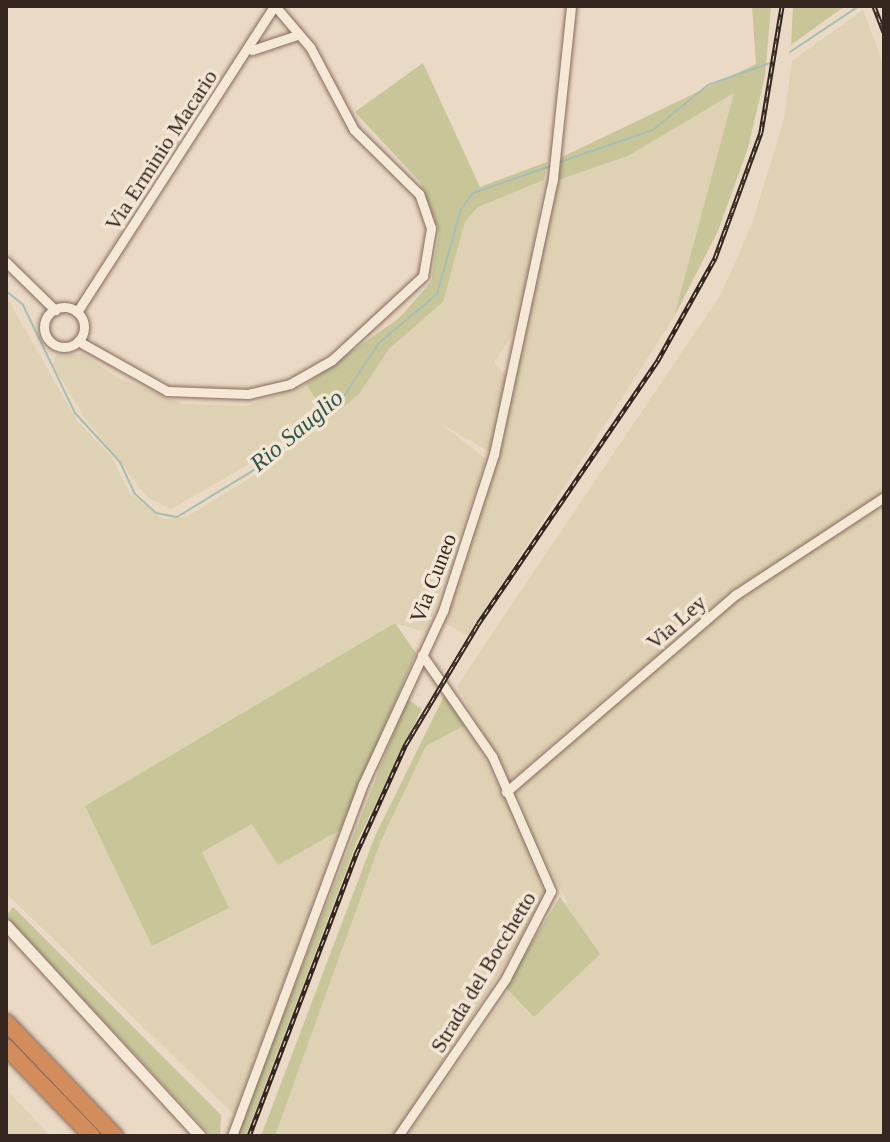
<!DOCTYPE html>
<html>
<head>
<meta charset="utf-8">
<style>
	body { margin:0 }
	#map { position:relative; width:890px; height:1142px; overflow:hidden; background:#ead9c5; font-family:Georgia,serif }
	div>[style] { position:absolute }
	.farmland>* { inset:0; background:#dfd1b3 }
	.green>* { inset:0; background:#c8c699 }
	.stream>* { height:2px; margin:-1px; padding:0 1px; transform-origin:1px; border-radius:1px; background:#a6beb3 }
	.roads { filter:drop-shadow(0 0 2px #846b5c) drop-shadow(0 0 2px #846b5c) }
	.minor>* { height:9px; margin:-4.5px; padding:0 4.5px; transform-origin:4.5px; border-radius:4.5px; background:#f6e8d7 }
	.minor>.ring { margin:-4.5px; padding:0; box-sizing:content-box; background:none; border:9px solid #f6e8d7; border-radius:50% }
	.tertiary>* { height:11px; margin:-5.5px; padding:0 5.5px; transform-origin:5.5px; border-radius:5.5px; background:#f6e8d7 }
	.motorway>* { height:16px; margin:-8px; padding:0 8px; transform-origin:8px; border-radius:8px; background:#d38d5c }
	.rail>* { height:5px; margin-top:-2.5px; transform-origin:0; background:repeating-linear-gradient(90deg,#f2e5d4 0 6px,#35261f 0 12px); box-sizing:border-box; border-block:2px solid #35261f }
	span { translate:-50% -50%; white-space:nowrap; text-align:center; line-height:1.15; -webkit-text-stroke:7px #f2e5d4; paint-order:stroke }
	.street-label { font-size:22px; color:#35261f }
	.water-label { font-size:24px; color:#2f544c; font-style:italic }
	.frame { position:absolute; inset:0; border:8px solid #35261f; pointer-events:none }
</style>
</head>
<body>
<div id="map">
	<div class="farmland">
		<i style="clip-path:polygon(863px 10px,884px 66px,884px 494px,615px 689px,509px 782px,457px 686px,721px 294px,752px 224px,784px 119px,792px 61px)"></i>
		<i style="clip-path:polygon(735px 92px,674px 317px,468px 636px,443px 622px,496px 463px,558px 180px,628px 156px)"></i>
		<i style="clip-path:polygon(544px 180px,521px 322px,494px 362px,509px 380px,490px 452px,438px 422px,486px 459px,426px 632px,395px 623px,85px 806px,229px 908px,202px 852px,252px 824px,279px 864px,340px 830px,234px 1115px,6px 893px,6px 296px,77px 421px,111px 456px,129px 492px,162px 519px,186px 517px,257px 474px,358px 394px,389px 349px,443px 302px,465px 222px,478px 207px)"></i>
		<i style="clip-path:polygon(57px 353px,83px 354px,118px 378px,184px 404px,247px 406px,306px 384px,321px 409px,265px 455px,171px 509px,148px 498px,84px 417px,53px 365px)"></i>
		<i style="clip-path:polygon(884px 503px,884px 1136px,407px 1136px,509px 991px,535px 1017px,567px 901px,531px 837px,517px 790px,731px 603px)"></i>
		<i style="clip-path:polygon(467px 724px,548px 885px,545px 903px,394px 1136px,275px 1136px,381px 841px,426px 746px)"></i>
		<i style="clip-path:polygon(6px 1089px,7px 1090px,50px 1136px,6px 1136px)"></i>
	</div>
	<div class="green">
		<i style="clip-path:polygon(752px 6px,771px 6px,765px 76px,748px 148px,718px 231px,674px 317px,734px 93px,628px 156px,558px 180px,562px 157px,756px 64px)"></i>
		<i style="clip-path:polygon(793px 6px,845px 6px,791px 45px)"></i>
		<i style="clip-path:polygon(423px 63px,480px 187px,547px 162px,544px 180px,478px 207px,465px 222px,443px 302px,389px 349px,359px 394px,328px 419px,306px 384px,399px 318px,431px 282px,439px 233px,420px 182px,355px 112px)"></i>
		<i style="clip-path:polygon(395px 623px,416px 653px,340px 830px,278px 865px,252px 824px,202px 852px,229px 908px,152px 946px,85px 806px)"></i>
		<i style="clip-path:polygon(447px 690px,467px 724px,426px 746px,381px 841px,275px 1136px,261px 1136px,375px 836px)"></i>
		<i style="clip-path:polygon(407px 699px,422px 709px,357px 842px,246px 1136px,236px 1136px)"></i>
		<i style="clip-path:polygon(560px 897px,600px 954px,534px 1017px,505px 987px)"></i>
		<i style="clip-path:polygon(13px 907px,221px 1115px,220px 1136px,211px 1136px,6px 916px)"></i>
	</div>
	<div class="stream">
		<i style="left:790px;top:52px;width:83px;rotate:-33.7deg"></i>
		<i style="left:557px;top:163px;width:102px;rotate:-19deg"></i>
		<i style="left:653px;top:130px;width:71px;rotate:-39.3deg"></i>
		<i style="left:708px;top:85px;width:66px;rotate:-19.5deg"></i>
		<i style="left:6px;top:291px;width:22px;rotate:39deg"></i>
		<i style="left:23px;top:305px;width:120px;rotate:64.3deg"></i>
		<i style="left:75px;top:413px;width:67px;rotate:47.4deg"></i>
		<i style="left:120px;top:462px;width:35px;rotate:65deg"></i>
		<i style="left:135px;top:494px;width:28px;rotate:42deg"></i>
		<i style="left:156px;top:513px;width:21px;rotate:11deg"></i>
		<i style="left:177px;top:517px;width:105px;rotate:-31.4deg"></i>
		<i style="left:267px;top:462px;width:94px;rotate:-39.4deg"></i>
		<i style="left:340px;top:402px;width:71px;rotate:-56.5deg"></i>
		<i style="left:379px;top:343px;width:76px;rotate:-40.2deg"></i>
		<i style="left:437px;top:294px;width:88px;rotate:-74.2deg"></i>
		<i style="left:461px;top:209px;width:20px;rotate:-53deg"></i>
		<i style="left:473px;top:193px;width:83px;rotate:-19.1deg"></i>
	</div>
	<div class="roads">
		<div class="minor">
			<i style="left:252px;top:50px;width:47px;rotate:-18.4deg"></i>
			<i style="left:6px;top:262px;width:69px;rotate:44.4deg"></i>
			<i class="ring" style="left:44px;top:307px;width:31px;height:31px"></i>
			<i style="left:77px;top:312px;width:364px;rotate:-57.2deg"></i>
			<i style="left:78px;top:341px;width:102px;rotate:29.3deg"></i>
			<i style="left:167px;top:391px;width:81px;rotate:2.1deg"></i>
			<i style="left:248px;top:394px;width:43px;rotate:-13.4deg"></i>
			<i style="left:290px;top:384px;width:48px;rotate:-29.7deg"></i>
			<i style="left:332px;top:360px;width:124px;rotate:-42.7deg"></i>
			<i style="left:423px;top:276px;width:49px;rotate:-80.5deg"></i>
			<i style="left:431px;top:228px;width:36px;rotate:-109deg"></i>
			<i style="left:419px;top:194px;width:91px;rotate:-135.4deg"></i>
			<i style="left:354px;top:130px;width:94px;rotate:-117.9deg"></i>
			<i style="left:310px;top:47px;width:54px;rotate:-130.5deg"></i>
			<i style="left:506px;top:792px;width:302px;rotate:-40.7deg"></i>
			<i style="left:735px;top:595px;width:178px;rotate:-33.3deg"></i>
			<i style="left:232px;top:1136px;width:376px;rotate:-69.6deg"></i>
			<i style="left:363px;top:784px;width:191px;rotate:-65.2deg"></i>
			<i style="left:443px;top:611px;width:165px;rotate:-72deg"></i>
			<i style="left:494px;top:454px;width:282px;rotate:-77.9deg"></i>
			<i style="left:553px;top:178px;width:173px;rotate:-84deg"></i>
			<i style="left:398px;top:1136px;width:191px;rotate:-55.6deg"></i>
			<i style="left:506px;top:978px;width:98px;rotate:-62.7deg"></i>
			<i style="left:551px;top:891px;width:147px;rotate:-113.6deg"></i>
			<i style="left:492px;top:756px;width:123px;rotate:-124.7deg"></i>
		</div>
		<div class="tertiary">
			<i style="left:6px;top:925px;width:287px;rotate:47.4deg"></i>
		</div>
		<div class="motorway">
			<i style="left:6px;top:1022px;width:158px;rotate:46.3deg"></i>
			<i style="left:6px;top:1047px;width:124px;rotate:46deg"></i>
		</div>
	</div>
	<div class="rail">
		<i style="left:874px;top:6px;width:28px;rotate:69deg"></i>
		<i style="left:249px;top:1136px;width:302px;rotate:-69.2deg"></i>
		<i style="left:356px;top:854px;width:121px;rotate:-65.6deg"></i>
		<i style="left:406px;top:744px;width:140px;rotate:-59deg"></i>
		<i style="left:478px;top:624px;width:320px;rotate:-55.7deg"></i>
		<i style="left:658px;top:360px;width:117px;rotate:-60.8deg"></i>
		<i style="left:715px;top:258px;width:134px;rotate:-69.9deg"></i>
		<i style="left:761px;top:132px;width:128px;rotate:-80.5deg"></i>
	</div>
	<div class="street-label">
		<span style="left:161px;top:150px;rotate:-57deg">Via Erminio Macario</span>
		<span style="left:433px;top:578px;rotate:-69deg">Via Cuneo</span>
		<span style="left:676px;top:622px;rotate:-41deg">Via Ley</span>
		<span style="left:483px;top:972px;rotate:-59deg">Strada del Bocchetto</span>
	</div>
	<div class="water-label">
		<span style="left:297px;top:431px;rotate:-40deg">Rio Sauglio</span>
	</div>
	<div class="frame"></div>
</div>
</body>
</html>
